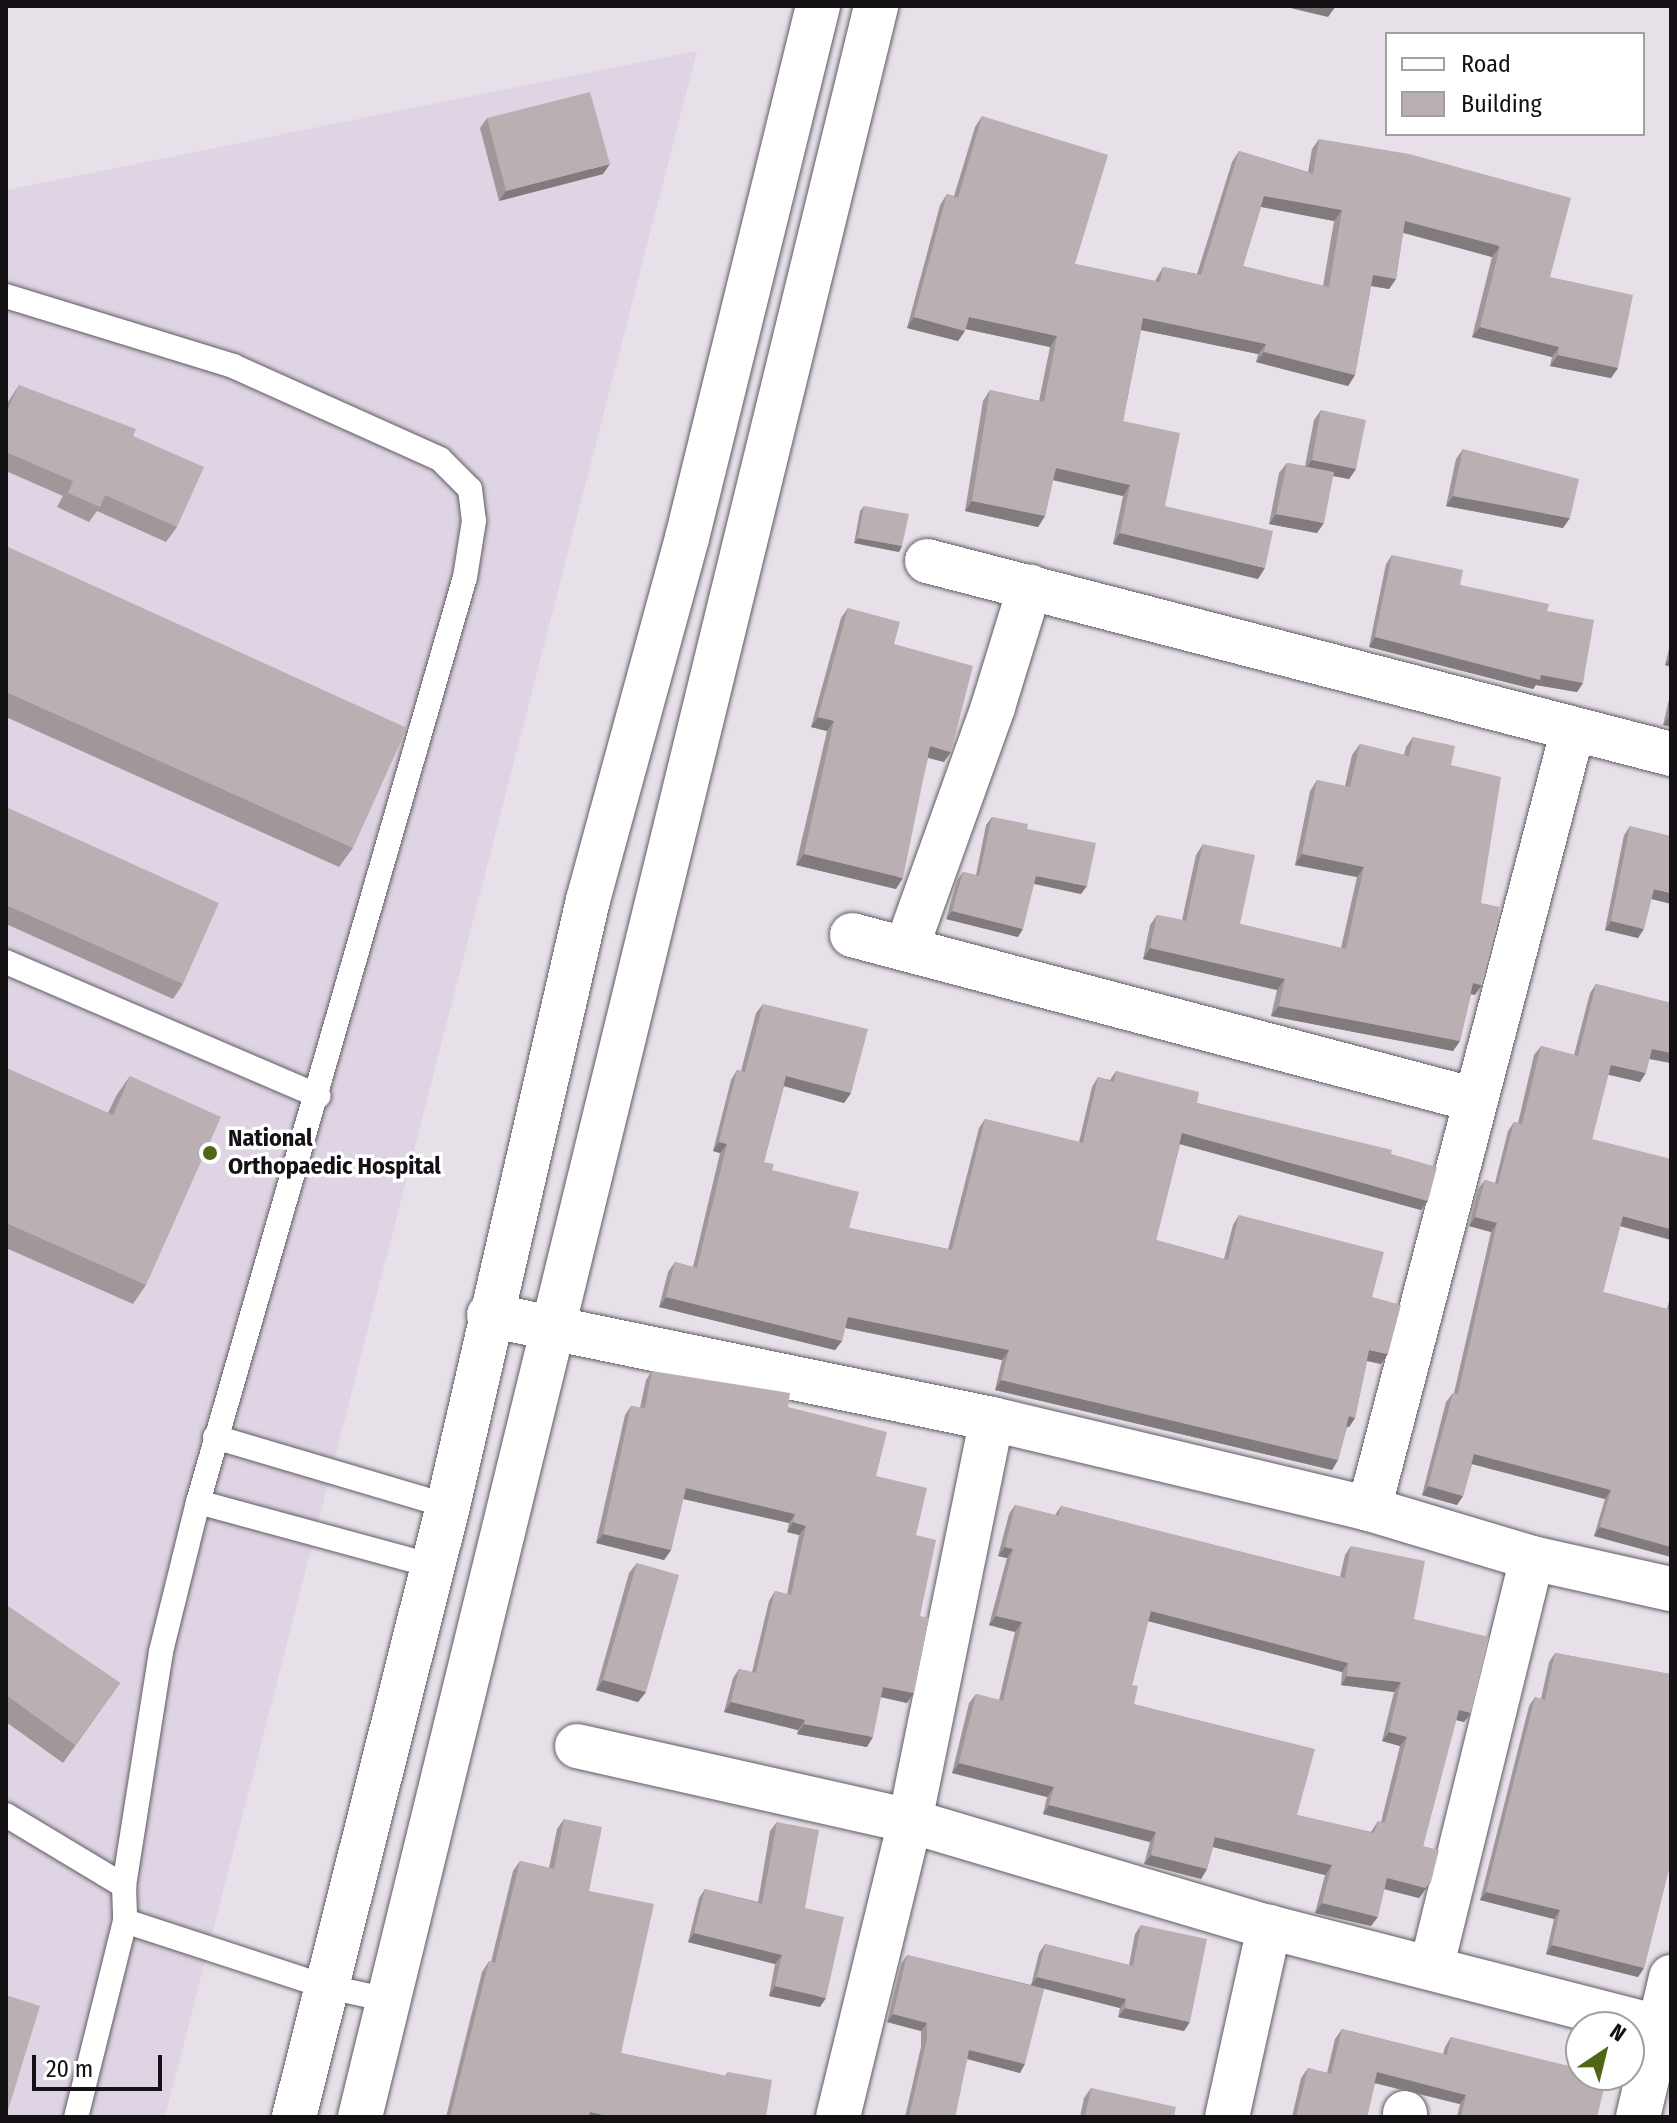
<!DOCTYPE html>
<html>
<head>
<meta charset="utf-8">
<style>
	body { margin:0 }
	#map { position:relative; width:1677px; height:2123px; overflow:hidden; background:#e7e0e9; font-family:"Fira Sans Condensed",sans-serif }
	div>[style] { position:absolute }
	.built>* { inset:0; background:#dfd4e3 }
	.roads { filter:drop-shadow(0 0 2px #615c64) drop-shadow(0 0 2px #615c64) }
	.service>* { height:24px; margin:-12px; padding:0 12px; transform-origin:12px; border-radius:12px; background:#fff }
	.minor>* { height:44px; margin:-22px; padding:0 22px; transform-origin:22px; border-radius:22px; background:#fff }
	.secondary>* { height:44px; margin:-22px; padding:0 22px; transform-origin:22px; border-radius:22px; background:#fff }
	.wall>* { inset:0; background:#a0979b }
	.shaded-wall>* { inset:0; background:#827b7e }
	.building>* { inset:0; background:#bab0b4 }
	.dots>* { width:22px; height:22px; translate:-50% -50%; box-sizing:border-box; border:4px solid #fff; border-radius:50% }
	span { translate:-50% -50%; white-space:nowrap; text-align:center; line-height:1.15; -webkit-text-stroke:7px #fff; paint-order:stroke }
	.poi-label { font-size:24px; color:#131114; font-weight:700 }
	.left { translate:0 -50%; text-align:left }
	.frame { position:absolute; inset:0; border:8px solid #131114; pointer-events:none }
	.legend { position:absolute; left:1385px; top:32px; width:260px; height:104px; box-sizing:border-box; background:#fff; border:2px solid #a1a0a1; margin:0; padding:10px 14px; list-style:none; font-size:24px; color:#131114 }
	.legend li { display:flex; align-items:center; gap:16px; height:40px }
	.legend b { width:40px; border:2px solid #a1a0a1 }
	.north { position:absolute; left:1565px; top:2011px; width:80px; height:80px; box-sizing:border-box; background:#fff; border:2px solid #a1a0a1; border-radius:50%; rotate:35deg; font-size:22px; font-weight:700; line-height:32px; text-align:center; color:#131114 }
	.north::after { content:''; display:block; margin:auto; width:28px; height:36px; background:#506615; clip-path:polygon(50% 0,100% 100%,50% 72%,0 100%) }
	.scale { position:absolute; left:32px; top:2055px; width:130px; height:36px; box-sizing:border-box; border:4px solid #131114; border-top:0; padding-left:10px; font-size:24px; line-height:28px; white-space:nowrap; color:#131114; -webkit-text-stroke:6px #fff; paint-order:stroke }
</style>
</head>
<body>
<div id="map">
	<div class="built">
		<i style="clip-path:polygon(697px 51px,165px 2117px,6px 2117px,6px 190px)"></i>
	</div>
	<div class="roads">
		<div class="service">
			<i style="left:6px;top:296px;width:238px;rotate:17.1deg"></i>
			<i style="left:233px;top:366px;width:227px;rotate:24.2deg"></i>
			<i style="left:440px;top:459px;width:42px;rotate:45deg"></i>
			<i style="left:470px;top:489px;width:32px;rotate:83deg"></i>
			<i style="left:474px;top:521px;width:57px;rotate:99.1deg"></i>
			<i style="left:465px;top:577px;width:963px;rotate:106.1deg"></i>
			<i style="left:198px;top:1502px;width:154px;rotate:103.9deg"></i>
			<i style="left:161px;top:1652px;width:237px;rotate:99deg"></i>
			<i style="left:124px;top:1886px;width:35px;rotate:88deg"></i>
			<i style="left:125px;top:1921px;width:202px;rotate:104deg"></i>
			<i style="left:6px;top:962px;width:340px;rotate:23.2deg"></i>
			<i style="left:215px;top:1437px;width:243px;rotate:16.5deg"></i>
			<i style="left:198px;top:1502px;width:244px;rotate:15.2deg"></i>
			<i style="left:6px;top:1815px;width:138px;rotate:31deg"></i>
			<i style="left:125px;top:1921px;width:209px;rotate:18.1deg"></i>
			<i style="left:324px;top:1986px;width:66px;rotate:12.2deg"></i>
		</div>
		<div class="minor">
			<i style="left:927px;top:561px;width:769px;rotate:14.54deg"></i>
			<i style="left:852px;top:935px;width:644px;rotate:14.83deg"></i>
			<i style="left:906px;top:949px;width:257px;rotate:-70.2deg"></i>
			<i style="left:993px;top:707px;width:126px;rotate:-72.9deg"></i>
			<i style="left:489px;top:1315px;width:514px;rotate:11.68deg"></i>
			<i style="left:992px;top:1419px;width:388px;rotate:13.4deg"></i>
			<i style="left:1369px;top:1509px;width:170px;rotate:16.7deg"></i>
			<i style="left:1532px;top:1558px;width:142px;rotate:12.6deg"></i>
			<i style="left:1369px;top:1509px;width:806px;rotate:-75.34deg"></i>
			<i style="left:577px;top:1746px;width:341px;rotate:12.7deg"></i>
			<i style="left:910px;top:1821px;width:374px;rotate:16.5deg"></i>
			<i style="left:1269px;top:1927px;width:403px;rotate:14.4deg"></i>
			<i style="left:1432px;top:1965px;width:419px;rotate:-76.2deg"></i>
			<i style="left:838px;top:2117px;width:305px;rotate:-76.3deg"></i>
			<i style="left:910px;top:1821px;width:410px;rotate:-78.5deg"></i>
			<i style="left:1227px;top:2117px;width:195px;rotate:-77.5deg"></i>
			<i style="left:1405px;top:2117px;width:4px;rotate:-90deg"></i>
			<i style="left:1638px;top:2117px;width:144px;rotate:-76.7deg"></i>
		</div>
		<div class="secondary">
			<i style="left:294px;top:2117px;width:630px;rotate:-75.85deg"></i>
			<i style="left:448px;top:1506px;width:622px;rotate:-76.99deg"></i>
			<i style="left:588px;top:900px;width:375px;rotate:-74.7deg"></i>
			<i style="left:687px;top:538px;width:548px;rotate:-76.17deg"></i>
			<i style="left:360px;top:2117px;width:2173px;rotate:-76.26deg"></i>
		</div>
	</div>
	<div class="wall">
		<i style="clip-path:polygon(evenodd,982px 116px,1075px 264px,1155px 281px,1163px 267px,1197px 274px,1232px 162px,1239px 151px,1308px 172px,1312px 149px,1319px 139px,1550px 277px,1618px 368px,1611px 378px,1550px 366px,1552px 357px,1472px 337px,1492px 257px,1403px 233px,1396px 279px,1389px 289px,1371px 286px,1355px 375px,1348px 386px,1256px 362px,1258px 354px,1141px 330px,1123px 421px,1165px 506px,1258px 579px,1113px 544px,1123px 496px,1053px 480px,1045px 516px,1038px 527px,965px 511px,983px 401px,990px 390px,1039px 401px,1050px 347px,966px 329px,958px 341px,907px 328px,940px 205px,947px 194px,954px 196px,975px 127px,982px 116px,1261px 207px,1334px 221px,1323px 286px,1243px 266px,1261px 207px)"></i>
		<i style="clip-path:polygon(487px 118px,603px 174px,499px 201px,480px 128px)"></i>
		<i style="clip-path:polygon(19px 385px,133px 436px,177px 527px,166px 542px,97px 511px,89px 522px,57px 507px,63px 496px,6px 471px,6px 405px)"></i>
		<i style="clip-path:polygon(1321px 410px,1356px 469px,1349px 479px,1333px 476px,1317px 533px,1269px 524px,1279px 473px,1287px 463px,1305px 466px,1314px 420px)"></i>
		<i style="clip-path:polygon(1463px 449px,1563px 528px,1446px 506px,1456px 459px)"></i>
		<i style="clip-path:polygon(864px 506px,902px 546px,899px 552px,854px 543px,860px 511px)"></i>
		<i style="clip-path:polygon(6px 546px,353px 848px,339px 867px,6px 717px)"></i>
		<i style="clip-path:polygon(1392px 555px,1460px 585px,1547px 611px,1583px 683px,1577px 692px,1536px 685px,1533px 689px,1369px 647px,1386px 564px)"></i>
		<i style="clip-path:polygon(848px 608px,894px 644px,944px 762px,928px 758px,896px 889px,796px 865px,827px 731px,811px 727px,841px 618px)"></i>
		<i style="clip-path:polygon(1671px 641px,1671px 667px,1665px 665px)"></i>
		<i style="clip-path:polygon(1671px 691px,1671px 727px,1663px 725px)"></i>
		<i style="clip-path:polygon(1413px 737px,1451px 765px,1481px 903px,1475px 995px,1471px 994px,1460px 1041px,1453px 1051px,1271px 1016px,1277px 990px,1143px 959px,1150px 925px,1157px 915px,1182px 920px,1196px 855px,1203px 844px,1240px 924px,1341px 948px,1357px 877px,1295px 865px,1310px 791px,1317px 780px,1345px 786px,1352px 755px,1360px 744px,1404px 755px,1406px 747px)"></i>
		<i style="clip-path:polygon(6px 807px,183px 984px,173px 999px,6px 924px)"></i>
		<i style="clip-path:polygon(992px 817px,1027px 829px,1081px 894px,1034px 884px,1018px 937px,946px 919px,957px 880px,963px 872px,976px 875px,986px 825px)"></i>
		<i style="clip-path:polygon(1630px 826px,1651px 899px,1638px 938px,1605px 930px,1624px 835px)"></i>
		<i style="clip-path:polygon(1596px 984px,1671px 1003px,1671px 1063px,1649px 1059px,1640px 1082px,1608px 1074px,1592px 1139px,1620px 1226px,1603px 1292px,1667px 1309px,1671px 1293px,1671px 1557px,1594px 1536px,1605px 1499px,1472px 1464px,1463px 1496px,1457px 1505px,1422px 1495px,1446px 1402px,1453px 1393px,1454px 1393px,1491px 1232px,1469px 1226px,1478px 1189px,1485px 1180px,1495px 1183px,1508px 1131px,1514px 1122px,1518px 1123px,1534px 1055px,1541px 1046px,1574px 1055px,1590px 993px)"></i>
		<i style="clip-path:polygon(763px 1004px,851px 1093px,844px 1103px,784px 1086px,764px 1162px,772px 1170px,849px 1228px,948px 1249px,979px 1128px,985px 1119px,1079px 1142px,1092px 1087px,1098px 1077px,1110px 1080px,1116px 1071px,1197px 1103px,1391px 1154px,1428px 1201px,1421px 1210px,1180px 1144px,1156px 1240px,1224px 1259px,1233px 1225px,1239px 1215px,1372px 1297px,1381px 1364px,1367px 1361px,1355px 1418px,1349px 1427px,1347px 1427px,1338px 1460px,1332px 1470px,995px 1390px,1002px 1360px,845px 1328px,842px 1341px,835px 1350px,659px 1307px,668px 1272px,675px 1262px,693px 1267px,720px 1153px,713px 1151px,731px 1080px,737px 1070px,741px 1071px,756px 1013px)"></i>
		<i style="clip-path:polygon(6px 1068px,108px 1113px,116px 1096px,130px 1076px,146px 1285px,133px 1304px,6px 1248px)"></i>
		<i style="clip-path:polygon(652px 1371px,788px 1407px,876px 1476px,916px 1535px,920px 1616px,907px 1703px,881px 1697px,867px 1747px,797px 1734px,798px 1730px,724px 1712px,733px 1678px,739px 1669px,752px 1672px,769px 1601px,775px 1591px,787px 1594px,799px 1535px,787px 1532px,789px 1523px,683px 1499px,671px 1550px,664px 1560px,596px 1543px,625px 1415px,631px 1406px,640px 1408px,646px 1380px)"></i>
		<i style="clip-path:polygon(evenodd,1015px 1505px,1055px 1515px,1061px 1506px,1340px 1577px,1345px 1555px,1351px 1546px,1414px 1619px,1471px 1713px,1464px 1722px,1456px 1720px,1423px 1846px,1424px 1891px,1419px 1898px,1384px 1889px,1371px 1926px,1315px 1913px,1325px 1875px,1213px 1847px,1207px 1869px,1201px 1879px,1144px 1864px,1150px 1842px,1043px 1814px,1047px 1797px,952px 1773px,969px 1703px,976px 1694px,999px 1700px,1015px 1632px,989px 1625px,1007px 1558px,998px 1556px,1009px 1514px,1015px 1505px,1148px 1621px,1342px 1672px,1341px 1685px,1394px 1692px,1382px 1741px,1400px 1746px,1381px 1822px,1378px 1821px,1371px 1832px,1297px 1815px,1134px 1704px,1132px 1685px,1148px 1621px)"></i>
		<i style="clip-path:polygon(637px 1563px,646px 1692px,638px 1702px,596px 1690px,629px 1573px)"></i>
		<i style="clip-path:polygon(6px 1605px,120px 1683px,63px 1763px,6px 1722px)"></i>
		<i style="clip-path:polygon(1555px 1653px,1669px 1674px,1671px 1668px,1671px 1861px,1644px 1968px,1638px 1977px,1546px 1954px,1554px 1919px,1480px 1900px,1529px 1706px,1535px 1697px,1541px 1699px,1549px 1662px)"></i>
		<i style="clip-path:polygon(564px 1819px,589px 1891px,621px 2053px,725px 2076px,728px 2072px,766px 2117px,446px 2117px,482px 1972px,489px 1961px,491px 1962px,513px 1871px,520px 1861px,549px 1868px,557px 1829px)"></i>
		<i style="clip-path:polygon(777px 1822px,805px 1908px,820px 2007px,769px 1996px,775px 1964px,688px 1942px,699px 1898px,705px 1889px,758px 1902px,770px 1831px)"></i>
		<i style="clip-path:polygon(1141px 1925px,1184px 2031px,1118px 2017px,1120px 2008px,1044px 1989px,1020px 2073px,967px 2059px,955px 2117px,905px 2117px,921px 2047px,921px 2031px,887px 2022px,901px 1964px,907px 1955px,1031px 1985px,1039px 1953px,1045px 1944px,1129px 1965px,1135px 1934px)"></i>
		<i style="clip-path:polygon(1342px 2029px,1443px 2054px,1445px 2047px,1451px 2037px,1597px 2117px,1457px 2117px,1460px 2104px,1375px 2083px,1367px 2117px,1292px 2117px,1301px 2078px,1308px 2068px,1327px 2073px,1335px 2039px)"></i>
		<i style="clip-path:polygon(1091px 2088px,1174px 2117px,1080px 2117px,1084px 2098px)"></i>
	</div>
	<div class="shaded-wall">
		<i style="clip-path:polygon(1282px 6px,1336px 6px,1328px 17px)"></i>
		<i style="clip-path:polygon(610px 164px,603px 174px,499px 201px,506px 191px)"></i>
		<i style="clip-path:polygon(1264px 196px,1342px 210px,1334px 221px,1257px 206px)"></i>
		<i style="clip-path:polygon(1405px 221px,1500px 246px,1492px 257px,1398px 231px)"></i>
		<i style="clip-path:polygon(1373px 275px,1396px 279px,1389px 289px,1366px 285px)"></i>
		<i style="clip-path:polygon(914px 317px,965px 331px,958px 341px,907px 328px)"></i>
		<i style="clip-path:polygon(969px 317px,1057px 336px,1050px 347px,961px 328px)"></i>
		<i style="clip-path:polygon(1143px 318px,1266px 344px,1258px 354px,1136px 329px)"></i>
		<i style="clip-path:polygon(1480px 327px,1559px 347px,1552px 357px,1472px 337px)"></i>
		<i style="clip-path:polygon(1264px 352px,1355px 375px,1348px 386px,1256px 362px)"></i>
		<i style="clip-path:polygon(1558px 355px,1618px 368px,1611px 378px,1550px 366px)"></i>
		<i style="clip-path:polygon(1312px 460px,1356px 469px,1349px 479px,1304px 470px)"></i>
		<i style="clip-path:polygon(1056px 468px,1130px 485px,1123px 496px,1048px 479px)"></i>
		<i style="clip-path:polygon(1453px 496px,1570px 518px,1563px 528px,1446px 506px)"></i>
		<i style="clip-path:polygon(972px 501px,1045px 516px,1038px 527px,965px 511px)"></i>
		<i style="clip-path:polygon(1276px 514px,1324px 523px,1317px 533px,1269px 524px)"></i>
		<i style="clip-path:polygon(1120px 533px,1265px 568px,1258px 579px,1113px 544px)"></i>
		<i style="clip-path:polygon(858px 538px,902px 546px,899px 552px,854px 543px)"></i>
		<i style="clip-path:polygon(1375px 637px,1583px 683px,1577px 692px,1536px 685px,1533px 689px,1369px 647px)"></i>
		<i style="clip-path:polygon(1671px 657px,1671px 667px,1665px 665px)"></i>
		<i style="clip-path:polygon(1670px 715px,1671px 715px,1671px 727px,1663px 725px)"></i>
		<i style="clip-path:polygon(818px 717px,834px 721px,827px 731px,811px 727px)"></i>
		<i style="clip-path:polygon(930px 746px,951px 752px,944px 762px,923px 756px)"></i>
		<i style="clip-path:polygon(804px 854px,903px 878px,896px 889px,796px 865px)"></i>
		<i style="clip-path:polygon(1302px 854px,1364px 867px,1357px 877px,1295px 865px)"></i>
		<i style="clip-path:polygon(1036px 876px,1087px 886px,1081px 894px,1031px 883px)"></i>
		<i style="clip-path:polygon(1654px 889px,1671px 893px,1671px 904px,1647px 898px)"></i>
		<i style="clip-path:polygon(952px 911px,1023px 929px,1018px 937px,946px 919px)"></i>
		<i style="clip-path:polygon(1611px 921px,1644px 929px,1638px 938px,1605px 930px)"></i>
		<i style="clip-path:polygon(1150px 948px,1285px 979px,1277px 990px,1143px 959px)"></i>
		<i style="clip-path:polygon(1473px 983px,1482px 985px,1475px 995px,1466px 993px)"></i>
		<i style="clip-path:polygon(1279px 1006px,1460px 1041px,1453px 1051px,1271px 1016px)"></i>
		<i style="clip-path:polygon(1652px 1049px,1671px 1053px,1671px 1063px,1645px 1058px)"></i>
		<i style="clip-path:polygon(1611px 1065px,1646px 1073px,1640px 1082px,1605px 1074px)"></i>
		<i style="clip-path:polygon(786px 1076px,851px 1093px,844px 1103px,780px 1085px)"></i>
		<i style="clip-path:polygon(1182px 1133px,1428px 1201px,1421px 1210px,1176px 1143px)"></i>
		<i style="clip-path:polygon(719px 1142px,727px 1144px,720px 1153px,713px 1151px)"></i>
		<i style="clip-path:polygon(1623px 1216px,1671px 1229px,1671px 1240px,1616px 1225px)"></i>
		<i style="clip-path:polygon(1475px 1217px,1497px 1223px,1491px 1232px,1469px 1226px)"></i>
		<i style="clip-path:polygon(666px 1297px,842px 1341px,835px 1350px,659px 1307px)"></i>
		<i style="clip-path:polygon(848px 1317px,1009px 1350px,1002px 1360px,841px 1327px)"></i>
		<i style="clip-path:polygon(1369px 1350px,1388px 1354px,1381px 1364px,1363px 1360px)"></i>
		<i style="clip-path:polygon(1001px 1380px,1338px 1460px,1332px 1470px,995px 1390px)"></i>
		<i style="clip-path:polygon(1349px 1416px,1355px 1418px,1349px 1427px,1342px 1426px)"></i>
		<i style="clip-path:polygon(1474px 1454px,1611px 1490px,1605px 1499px,1468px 1463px)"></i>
		<i style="clip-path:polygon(1428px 1486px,1463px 1496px,1457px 1505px,1422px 1495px)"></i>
		<i style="clip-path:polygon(686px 1488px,795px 1514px,789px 1523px,679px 1498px)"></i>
		<i style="clip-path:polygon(793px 1522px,806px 1526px,799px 1535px,787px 1532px)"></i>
		<i style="clip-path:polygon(1600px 1527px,1671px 1547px,1671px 1557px,1594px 1536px)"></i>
		<i style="clip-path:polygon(603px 1534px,671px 1550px,664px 1560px,596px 1543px)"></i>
		<i style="clip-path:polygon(1005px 1547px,1013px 1549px,1007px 1558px,998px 1556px)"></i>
		<i style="clip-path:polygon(1151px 1611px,1348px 1663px,1342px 1672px,1144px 1620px)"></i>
		<i style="clip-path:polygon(996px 1616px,1022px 1622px,1015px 1632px,989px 1625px)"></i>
		<i style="clip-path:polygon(1347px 1676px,1401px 1682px,1394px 1692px,1341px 1685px)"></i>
		<i style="clip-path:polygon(603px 1680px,646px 1692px,638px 1702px,596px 1690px)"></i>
		<i style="clip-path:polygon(883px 1687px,914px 1693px,907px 1703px,876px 1696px)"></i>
		<i style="clip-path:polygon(731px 1702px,805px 1720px,798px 1730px,724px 1712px)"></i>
		<i style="clip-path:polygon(1459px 1710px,1471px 1713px,1464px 1722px,1452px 1719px)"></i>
		<i style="clip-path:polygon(804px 1724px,873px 1737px,867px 1747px,797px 1734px)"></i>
		<i style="clip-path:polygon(1389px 1732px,1407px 1737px,1400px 1746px,1382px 1741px)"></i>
		<i style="clip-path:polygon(959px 1763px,1054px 1787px,1047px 1797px,952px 1773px)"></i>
		<i style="clip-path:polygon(1049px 1805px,1156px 1832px,1150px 1842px,1043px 1814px)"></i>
		<i style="clip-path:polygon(1215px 1837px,1332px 1865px,1325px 1875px,1209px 1846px)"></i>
		<i style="clip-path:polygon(1151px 1855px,1207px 1869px,1201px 1879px,1144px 1864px)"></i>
		<i style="clip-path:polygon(1387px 1878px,1431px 1882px,1419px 1898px,1380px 1888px)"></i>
		<i style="clip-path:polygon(1486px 1892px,1560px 1910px,1554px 1919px,1480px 1900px)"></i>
		<i style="clip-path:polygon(1322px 1903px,1378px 1917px,1371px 1926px,1315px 1913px)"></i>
		<i style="clip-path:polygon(694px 1933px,782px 1955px,775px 1964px,688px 1942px)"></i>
		<i style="clip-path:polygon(1552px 1945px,1644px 1968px,1638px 1977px,1546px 1954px)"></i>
		<i style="clip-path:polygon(1037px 1977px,1126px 1999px,1120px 2008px,1031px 1985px)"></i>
		<i style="clip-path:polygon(775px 1986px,826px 1998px,820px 2007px,769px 1996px)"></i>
		<i style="clip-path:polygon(1125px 2008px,1190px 2022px,1184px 2031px,1118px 2017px)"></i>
		<i style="clip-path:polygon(893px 2014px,927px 2023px,921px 2031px,887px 2022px)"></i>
		<i style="clip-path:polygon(969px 2050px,1025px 2064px,1020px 2073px,964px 2058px)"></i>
		<i style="clip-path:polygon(1377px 2072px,1466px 2095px,1460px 2104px,1370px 2082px)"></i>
		<i style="clip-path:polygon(590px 2112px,612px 2117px,587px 2117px)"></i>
	</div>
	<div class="building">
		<i style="clip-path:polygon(590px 92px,610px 164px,506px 191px,487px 118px)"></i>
		<i style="clip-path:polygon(evenodd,982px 116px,1108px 155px,1075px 264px,1160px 282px,1163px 267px,1201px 275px,1239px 151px,1313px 174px,1319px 139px,1409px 154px,1571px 198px,1550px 277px,1633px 295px,1618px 368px,1558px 355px,1559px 347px,1480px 327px,1500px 246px,1405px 221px,1396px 279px,1373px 275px,1355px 375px,1264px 352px,1266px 344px,1143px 318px,1123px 421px,1180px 433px,1165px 506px,1273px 531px,1265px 568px,1120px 533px,1130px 485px,1056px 468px,1045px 516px,972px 501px,990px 390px,1044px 402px,1057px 336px,969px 317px,965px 331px,914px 317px,947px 194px,958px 198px,982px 116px,1264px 196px,1342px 210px,1329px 287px,1243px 266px,1264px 196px)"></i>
		<i style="clip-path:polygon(19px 385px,136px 429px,133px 436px,204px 467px,177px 527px,105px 495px,100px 507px,68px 493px,73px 481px,6px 452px,6px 413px)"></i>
		<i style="clip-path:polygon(1321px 410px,1366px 420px,1356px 469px,1312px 460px)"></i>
		<i style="clip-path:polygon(1463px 449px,1579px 479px,1570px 518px,1453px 496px)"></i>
		<i style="clip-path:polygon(1287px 463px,1334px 472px,1324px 523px,1276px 514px)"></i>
		<i style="clip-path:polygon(864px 506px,909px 514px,902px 546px,858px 538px)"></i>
		<i style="clip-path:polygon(6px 546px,407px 728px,353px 848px,6px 692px)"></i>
		<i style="clip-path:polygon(1392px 555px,1463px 570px,1460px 585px,1549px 604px,1547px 611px,1594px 620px,1583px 683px,1541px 675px,1540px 680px,1375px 637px)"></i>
		<i style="clip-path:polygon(848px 608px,900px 622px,894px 644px,973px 666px,951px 752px,930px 746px,903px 878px,804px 854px,834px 721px,818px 717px)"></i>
		<i style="clip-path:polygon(1413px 737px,1455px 746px,1451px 765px,1501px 777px,1481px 903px,1500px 907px,1482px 985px,1473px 983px,1460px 1041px,1279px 1006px,1285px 979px,1150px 948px,1157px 915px,1186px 921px,1203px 844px,1255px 855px,1240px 924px,1346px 949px,1364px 867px,1302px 854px,1317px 780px,1350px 787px,1360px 744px,1409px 756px)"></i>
		<i style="clip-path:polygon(6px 807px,219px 903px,183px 984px,6px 905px)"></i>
		<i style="clip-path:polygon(992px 817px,1028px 824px,1027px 829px,1096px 843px,1087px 886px,1036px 876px,1023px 929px,952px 911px,963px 872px,979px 876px)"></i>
		<i style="clip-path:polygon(1630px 826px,1671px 836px,1671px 893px,1654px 889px,1644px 929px,1611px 921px)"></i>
		<i style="clip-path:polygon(1596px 984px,1671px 1003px,1671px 1053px,1652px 1049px,1646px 1073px,1611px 1065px,1592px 1139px,1671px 1159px,1671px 1229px,1623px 1216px,1603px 1292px,1671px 1310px,1671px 1547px,1600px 1527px,1611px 1490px,1474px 1454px,1463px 1496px,1428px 1486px,1453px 1393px,1458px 1394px,1497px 1223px,1475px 1217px,1485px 1180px,1498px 1184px,1514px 1122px,1522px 1124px,1541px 1046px,1578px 1056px)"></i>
		<i style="clip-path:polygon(763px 1004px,868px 1029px,851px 1093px,786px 1076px,764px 1162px,774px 1164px,772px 1170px,859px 1192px,849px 1228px,952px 1250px,985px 1119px,1083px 1143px,1098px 1077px,1114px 1082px,1116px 1071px,1199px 1092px,1197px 1103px,1392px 1150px,1391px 1154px,1437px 1167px,1428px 1201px,1182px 1133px,1156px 1240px,1228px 1260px,1239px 1215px,1384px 1252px,1372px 1297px,1401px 1305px,1388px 1354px,1369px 1350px,1355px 1418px,1349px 1416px,1338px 1460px,1001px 1380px,1009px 1350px,848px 1317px,842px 1341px,666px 1297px,675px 1262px,697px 1268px,727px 1144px,719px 1142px,737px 1070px,745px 1072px)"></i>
		<i style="clip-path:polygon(6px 1068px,113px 1115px,130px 1076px,221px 1117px,146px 1285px,6px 1223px)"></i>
		<i style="clip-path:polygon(652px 1371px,790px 1393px,788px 1407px,887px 1432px,876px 1476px,927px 1488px,916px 1535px,936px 1540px,920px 1616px,929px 1618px,914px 1693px,883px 1687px,873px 1737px,804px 1724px,805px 1720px,731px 1702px,739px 1669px,756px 1673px,775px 1591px,791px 1595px,806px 1526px,793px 1522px,795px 1514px,686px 1488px,671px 1550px,603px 1534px,631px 1406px,645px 1408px)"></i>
		<i style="clip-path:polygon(evenodd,1015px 1505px,1059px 1516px,1061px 1506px,1345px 1578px,1351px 1546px,1425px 1561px,1414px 1619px,1489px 1637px,1471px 1713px,1459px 1710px,1423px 1846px,1439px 1850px,1431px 1882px,1425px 1888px,1387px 1878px,1378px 1917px,1322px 1903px,1332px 1865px,1215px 1837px,1207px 1869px,1151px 1855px,1156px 1832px,1049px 1805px,1054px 1787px,959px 1763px,976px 1694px,1003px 1701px,1022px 1622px,996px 1616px,1013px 1549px,1005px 1547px,1015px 1505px,1151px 1611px,1348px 1663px,1347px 1676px,1401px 1682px,1389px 1732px,1407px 1737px,1385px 1823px,1378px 1821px,1374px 1833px,1297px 1815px,1315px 1749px,1134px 1704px,1138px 1686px,1132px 1685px,1151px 1611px)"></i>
		<i style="clip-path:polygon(637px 1563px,679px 1575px,646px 1692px,603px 1680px)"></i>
		<i style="clip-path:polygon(6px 1605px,120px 1683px,75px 1745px,6px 1695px)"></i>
		<i style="clip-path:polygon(1555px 1653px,1671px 1674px,1671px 1861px,1644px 1968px,1552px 1945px,1560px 1910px,1486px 1892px,1535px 1697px,1545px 1700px)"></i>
		<i style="clip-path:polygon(564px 1819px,602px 1827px,589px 1891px,654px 1904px,621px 2053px,727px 2076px,728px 2072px,772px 2080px,766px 2117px,612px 2117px,590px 2112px,589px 2117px,450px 2117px,489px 1961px,495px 1963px,520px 1861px,554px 1869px)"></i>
		<i style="clip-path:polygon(777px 1822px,819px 1830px,805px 1908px,844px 1917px,826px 1998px,775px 1986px,782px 1955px,694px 1933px,705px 1889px,762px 1904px)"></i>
		<i style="clip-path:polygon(1141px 1925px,1207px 1939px,1190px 2022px,1125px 2008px,1126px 1999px,1037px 1977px,1045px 1944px,1133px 1966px)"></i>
		<i style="clip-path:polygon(907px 1955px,1044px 1989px,1025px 2064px,969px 2050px,955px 2117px,909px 2117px,927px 2039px,927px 2023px,893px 2014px)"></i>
		<i style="clip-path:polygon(6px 1995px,40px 2006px,6px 2117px)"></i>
		<i style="clip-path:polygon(1342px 2029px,1447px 2055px,1451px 2037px,1581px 2069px,1581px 2075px,1607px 2076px,1597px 2117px,1461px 2117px,1466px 2095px,1377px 2072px,1367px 2117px,1296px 2117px,1308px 2068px,1331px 2074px)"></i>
		<i style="clip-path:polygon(1091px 2088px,1176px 2107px,1174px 2117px,1085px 2117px)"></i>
	</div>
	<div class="dots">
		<i style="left:210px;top:1153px;background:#506615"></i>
	</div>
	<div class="poi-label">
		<span class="left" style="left:228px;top:1153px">National<br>Orthopaedic Hospital</span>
	</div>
	<div class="frame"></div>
	<ul class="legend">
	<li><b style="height:10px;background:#fff"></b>Road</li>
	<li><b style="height:22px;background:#bab0b4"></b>Building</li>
	</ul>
	<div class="north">N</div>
	<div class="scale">20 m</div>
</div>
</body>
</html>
